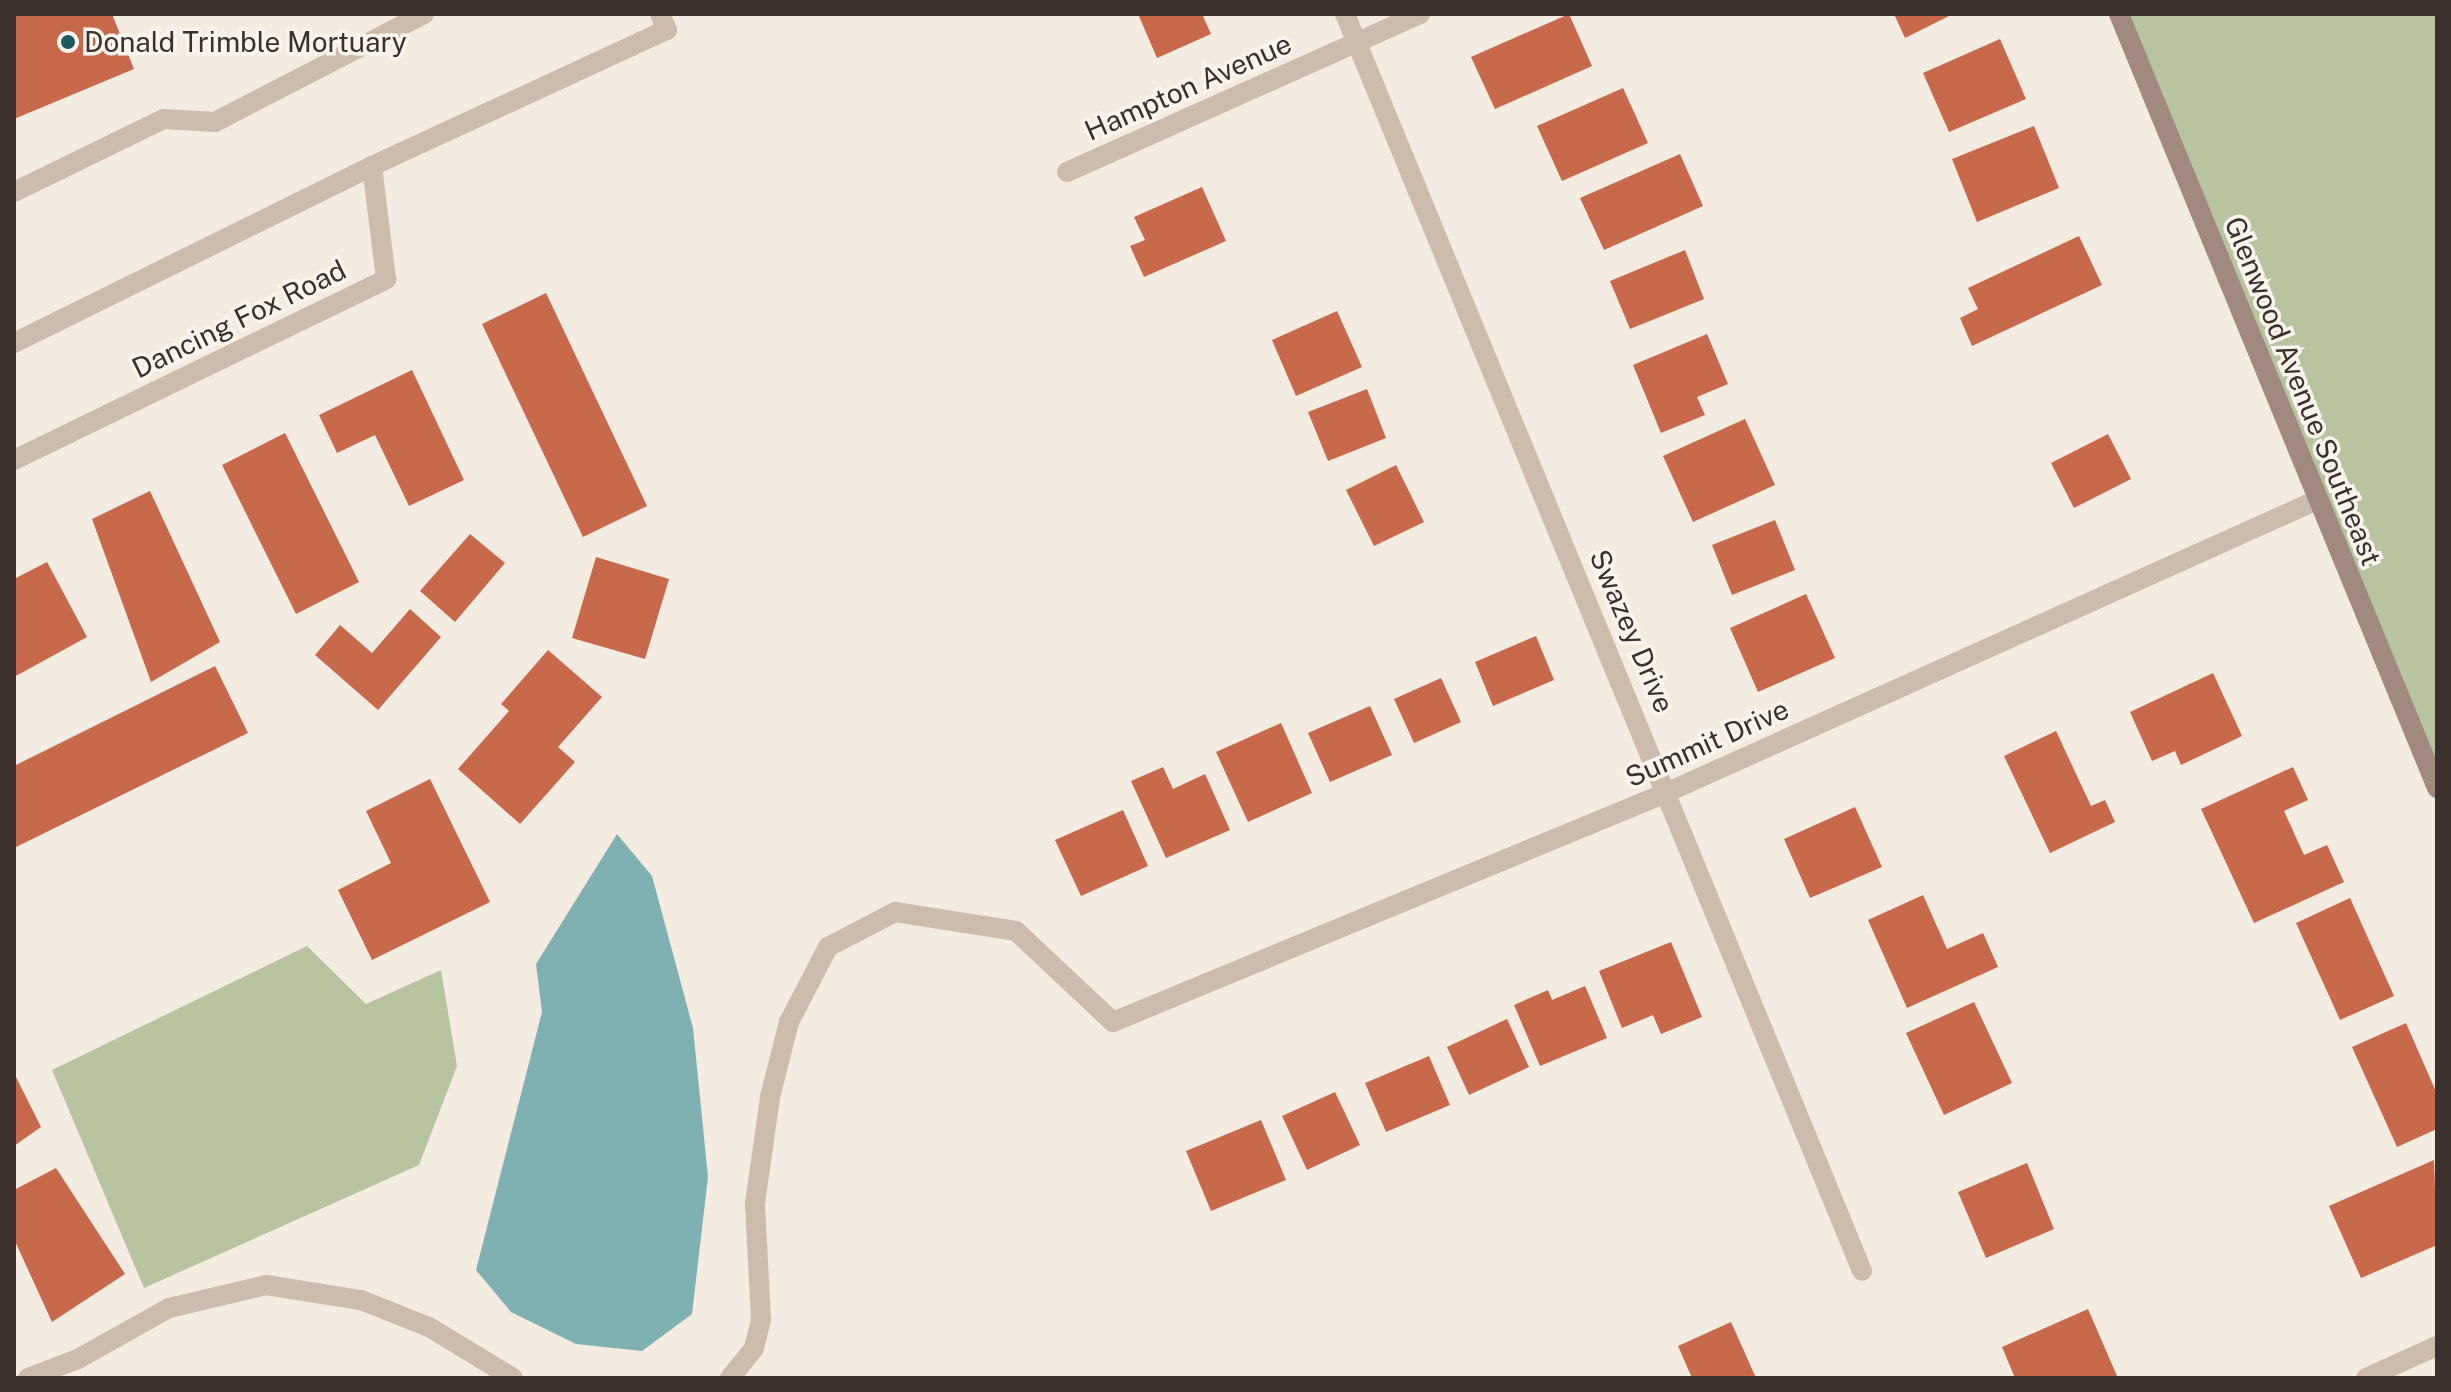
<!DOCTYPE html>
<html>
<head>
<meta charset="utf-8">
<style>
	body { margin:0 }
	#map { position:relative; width:2451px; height:1392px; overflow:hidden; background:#f4ebe1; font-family:"Public Sans",sans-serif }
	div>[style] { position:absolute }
	.green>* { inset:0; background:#b8c4a0 }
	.water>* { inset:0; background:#7fb0b2 }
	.building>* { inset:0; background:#c8694b }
	.lane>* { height:20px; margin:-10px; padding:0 10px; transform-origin:10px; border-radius:10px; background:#cdbbac }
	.street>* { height:20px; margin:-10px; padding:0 10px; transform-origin:10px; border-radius:10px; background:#cdbbac }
	.secondary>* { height:20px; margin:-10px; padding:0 10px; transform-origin:10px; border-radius:10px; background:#a18a7d }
	.dots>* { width:22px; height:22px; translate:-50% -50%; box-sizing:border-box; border:4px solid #fbf5ee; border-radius:50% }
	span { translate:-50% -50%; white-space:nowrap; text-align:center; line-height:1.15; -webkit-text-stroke:7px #fbf5ee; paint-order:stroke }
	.poi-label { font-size:28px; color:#3b302b }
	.left { translate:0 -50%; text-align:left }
	.street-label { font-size:28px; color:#3b302b }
	.frame { position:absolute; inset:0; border:16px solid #3b302b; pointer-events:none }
</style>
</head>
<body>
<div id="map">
	<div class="green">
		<i style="clip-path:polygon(2117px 14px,2437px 14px,2437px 788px)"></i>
		<i style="clip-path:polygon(307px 946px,366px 1004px,441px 970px,457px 1066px,419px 1165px,144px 1288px,52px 1070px)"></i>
	</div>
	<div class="water">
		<i style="clip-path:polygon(617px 834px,652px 876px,693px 1028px,708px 1177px,692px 1314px,642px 1351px,576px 1344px,511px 1312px,476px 1270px,542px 1012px,536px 964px)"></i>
	</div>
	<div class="building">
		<i style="clip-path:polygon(14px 14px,112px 14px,134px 69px,14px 119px)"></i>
		<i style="clip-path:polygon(1138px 14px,1202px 14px,1211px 34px,1157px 58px)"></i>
		<i style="clip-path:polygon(1569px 14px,1592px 66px,1495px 109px,1471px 57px)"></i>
		<i style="clip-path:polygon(1894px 14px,1953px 14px,1905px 38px)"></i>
		<i style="clip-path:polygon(2000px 39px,2026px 99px,1949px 132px,1923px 73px)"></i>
		<i style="clip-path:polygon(1623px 88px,1648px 143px,1562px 181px,1537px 126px)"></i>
		<i style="clip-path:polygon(2034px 126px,2059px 188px,1977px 222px,1952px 159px)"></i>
		<i style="clip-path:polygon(1680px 154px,1703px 206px,1604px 250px,1580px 198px)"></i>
		<i style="clip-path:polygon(1202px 187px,1226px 241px,1144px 277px,1130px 246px,1145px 240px,1134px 217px)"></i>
		<i style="clip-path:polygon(2079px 236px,2102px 285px,1972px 346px,1960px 318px,1978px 309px,1968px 288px)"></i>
		<i style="clip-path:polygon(1685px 250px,1704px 299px,1630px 329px,1610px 281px)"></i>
		<i style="clip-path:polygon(546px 293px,647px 506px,583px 537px,482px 324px)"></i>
		<i style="clip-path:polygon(1337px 311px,1362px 367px,1296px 396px,1272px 340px)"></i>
		<i style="clip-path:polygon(1707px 334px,1728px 384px,1697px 397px,1705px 415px,1661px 433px,1633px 365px)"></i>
		<i style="clip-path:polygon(412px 370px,464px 480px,409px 506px,375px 435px,337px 453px,319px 415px)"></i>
		<i style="clip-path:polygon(1367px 389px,1386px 438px,1328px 461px,1308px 412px)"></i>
		<i style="clip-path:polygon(1745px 419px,1775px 485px,1693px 522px,1663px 456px)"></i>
		<i style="clip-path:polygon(285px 433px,359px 582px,296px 614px,222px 465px)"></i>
		<i style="clip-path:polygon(2108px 434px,2131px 479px,2074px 508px,2051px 463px)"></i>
		<i style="clip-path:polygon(1396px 465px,1424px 522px,1374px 546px,1346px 490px)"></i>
		<i style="clip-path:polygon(150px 491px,220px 642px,151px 682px,92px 519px)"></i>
		<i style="clip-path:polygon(1775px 520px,1795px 570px,1732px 595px,1712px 545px)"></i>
		<i style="clip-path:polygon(470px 534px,505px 563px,455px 622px,420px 591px)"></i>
		<i style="clip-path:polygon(596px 557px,669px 579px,645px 659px,572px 638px)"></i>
		<i style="clip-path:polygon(47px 562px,87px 637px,14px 677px,14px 579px)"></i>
		<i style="clip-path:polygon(1806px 594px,1835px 658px,1758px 692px,1730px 628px)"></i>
		<i style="clip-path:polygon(410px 609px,441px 637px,378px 710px,315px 655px,340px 625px,372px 653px)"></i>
		<i style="clip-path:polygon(1536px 636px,1554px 680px,1493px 706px,1475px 662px)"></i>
		<i style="clip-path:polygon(548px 650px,602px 697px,558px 747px,575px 762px,520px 824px,458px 769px,509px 711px,501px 704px)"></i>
		<i style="clip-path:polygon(215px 666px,248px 733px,14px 848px,14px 766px)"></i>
		<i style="clip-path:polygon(2213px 673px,2242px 736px,2181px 765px,2175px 751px,2152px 761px,2130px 712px)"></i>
		<i style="clip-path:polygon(1441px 678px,1461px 722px,1414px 743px,1394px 699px)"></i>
		<i style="clip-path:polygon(1370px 706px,1392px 755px,1330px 782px,1308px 733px)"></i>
		<i style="clip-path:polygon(1281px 723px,1312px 793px,1248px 822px,1216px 752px)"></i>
		<i style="clip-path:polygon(2056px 731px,2091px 806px,2105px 800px,2115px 822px,2050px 853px,2004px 756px)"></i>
		<i style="clip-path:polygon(1163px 767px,1173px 789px,1205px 774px,1230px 830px,1166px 858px,1131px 781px)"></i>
		<i style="clip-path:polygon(2293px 767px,2308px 800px,2284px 811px,2304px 855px,2327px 845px,2344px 882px,2254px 923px,2201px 809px)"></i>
		<i style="clip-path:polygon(430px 779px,490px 902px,372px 960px,338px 890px,391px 863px,366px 811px)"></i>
		<i style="clip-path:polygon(1855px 807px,1882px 867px,1810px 898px,1784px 839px)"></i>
		<i style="clip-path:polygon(1123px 810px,1148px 866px,1081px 896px,1055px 840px)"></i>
		<i style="clip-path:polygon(1923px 895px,1947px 949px,1983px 933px,1998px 967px,1907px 1008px,1868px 920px)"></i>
		<i style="clip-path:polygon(2350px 898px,2394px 996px,2340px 1020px,2296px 923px)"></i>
		<i style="clip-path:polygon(1671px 942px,1702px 1017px,1661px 1034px,1653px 1015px,1622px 1028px,1599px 971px)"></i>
		<i style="clip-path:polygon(1585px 986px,1607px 1038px,1540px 1066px,1514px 1005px,1548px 990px,1552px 1000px)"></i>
		<i style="clip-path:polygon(1974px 1002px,2012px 1083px,1944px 1115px,1906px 1033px)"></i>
		<i style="clip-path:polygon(1507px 1019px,1529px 1067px,1469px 1095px,1447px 1047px)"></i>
		<i style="clip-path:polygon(2406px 1023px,2437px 1094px,2437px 1129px,2397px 1147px,2352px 1047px)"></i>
		<i style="clip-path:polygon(1429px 1056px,1450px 1105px,1386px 1132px,1365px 1083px)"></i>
		<i style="clip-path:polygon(14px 1073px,41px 1127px,14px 1146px)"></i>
		<i style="clip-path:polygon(1335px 1092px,1360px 1145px,1307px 1170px,1282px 1116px)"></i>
		<i style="clip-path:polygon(1261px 1120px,1286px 1180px,1211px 1211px,1186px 1151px)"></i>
		<i style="clip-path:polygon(2434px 1160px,2437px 1245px,2361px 1278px,2329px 1206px)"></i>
		<i style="clip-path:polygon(2027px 1163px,2054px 1229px,1986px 1258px,1958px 1192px)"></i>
		<i style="clip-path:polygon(56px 1168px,125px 1274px,52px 1322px,14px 1239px,14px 1190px)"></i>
		<i style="clip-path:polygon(2088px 1309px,2117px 1376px,2015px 1378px,2002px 1347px)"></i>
		<i style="clip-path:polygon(1731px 1322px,1756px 1378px,1692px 1378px,1678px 1346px)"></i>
	</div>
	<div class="lane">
		<i style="left:14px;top:192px;width:167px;rotate:-26deg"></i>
		<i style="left:164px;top:119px;width:51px;rotate:3.4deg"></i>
		<i style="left:215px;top:122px;width:235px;rotate:-27.3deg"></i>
		<i style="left:14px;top:343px;width:399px;rotate:-26.3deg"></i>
		<i style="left:372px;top:166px;width:325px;rotate:-24.8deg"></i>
		<i style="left:667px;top:30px;width:17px;rotate:-114deg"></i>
		<i style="left:14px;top:460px;width:414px;rotate:-25.9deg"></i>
		<i style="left:386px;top:279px;width:114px;rotate:-97.1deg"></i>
		<i style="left:28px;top:1378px;width:53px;rotate:-20.8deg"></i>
		<i style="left:78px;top:1359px;width:104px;rotate:-29.3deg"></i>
		<i style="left:169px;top:1308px;width:100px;rotate:-13.3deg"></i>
		<i style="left:266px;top:1285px;width:96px;rotate:9deg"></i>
		<i style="left:361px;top:1300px;width:73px;rotate:21.7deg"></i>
		<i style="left:429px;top:1327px;width:98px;rotate:31.3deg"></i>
		<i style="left:730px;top:1378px;width:38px;rotate:-51deg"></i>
		<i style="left:754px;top:1348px;width:30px;rotate:-76deg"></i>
		<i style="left:761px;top:1319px;width:116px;rotate:-93deg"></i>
		<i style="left:755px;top:1203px;width:107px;rotate:-81.9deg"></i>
		<i style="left:770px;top:1097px;width:77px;rotate:-75.8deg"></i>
		<i style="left:789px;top:1022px;width:85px;rotate:-62.5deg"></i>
		<i style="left:828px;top:947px;width:76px;rotate:-27.6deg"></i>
		<i style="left:895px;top:912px;width:122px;rotate:8.9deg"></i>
		<i style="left:1016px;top:931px;width:133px;rotate:43.2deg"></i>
	</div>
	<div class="street">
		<i style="left:1345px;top:14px;width:1359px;rotate:67.64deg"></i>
		<i style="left:1067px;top:172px;width:387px;rotate:-24.1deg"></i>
		<i style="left:1113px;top:1022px;width:601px;rotate:-22.51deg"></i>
		<i style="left:1668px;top:792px;width:712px;rotate:-24.22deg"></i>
		<i style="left:2366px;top:1378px;width:78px;rotate:-24.3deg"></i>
	</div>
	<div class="secondary">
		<i style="left:2119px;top:14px;width:837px;rotate:67.66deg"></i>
	</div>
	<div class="dots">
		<i style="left:68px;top:42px;background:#1f5a5e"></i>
	</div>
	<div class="poi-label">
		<span class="left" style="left:84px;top:42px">Donald Trimble Mortuary</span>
	</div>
	<div class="street-label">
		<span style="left:1188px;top:87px;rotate:-24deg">Hampton Avenue</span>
		<span style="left:239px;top:319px;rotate:-26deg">Dancing Fox Road</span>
		<span style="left:2303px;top:391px;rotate:68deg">Glenwood Avenue Southeast</span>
		<span style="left:1632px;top:631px;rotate:67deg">Swazey Drive</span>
		<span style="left:1707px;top:743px;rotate:-24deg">Summit Drive</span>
	</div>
	<div class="frame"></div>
</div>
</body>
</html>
